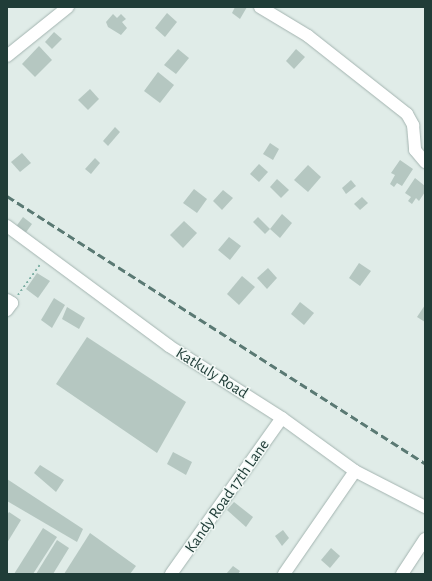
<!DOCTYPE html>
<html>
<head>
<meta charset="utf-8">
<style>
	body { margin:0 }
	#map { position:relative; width:432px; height:581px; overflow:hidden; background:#e0ece8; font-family:"Alegreya Sans",sans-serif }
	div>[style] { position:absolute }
	.building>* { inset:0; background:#b5c7c1 }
	.path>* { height:2px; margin-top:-1px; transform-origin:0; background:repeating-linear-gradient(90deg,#7fb1a6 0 2px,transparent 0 5px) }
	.roads { filter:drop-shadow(0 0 1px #a3b4b0) drop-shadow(0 0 1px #a3b4b0) }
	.minor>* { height:12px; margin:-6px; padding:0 6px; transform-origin:6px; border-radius:6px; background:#fff }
	.rail>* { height:3px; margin-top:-1.5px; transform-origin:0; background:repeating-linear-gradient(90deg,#5a7973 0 8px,transparent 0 12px) }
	span { translate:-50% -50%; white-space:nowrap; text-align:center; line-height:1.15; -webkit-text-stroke:3px #f1f8f5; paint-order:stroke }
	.street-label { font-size:16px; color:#203d38 }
	.frame { position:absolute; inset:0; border:8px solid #203d38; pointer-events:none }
</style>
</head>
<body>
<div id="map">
	<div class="building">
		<i style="clip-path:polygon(235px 7px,247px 7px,240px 19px,232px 13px)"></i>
		<i style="clip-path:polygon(167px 13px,177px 22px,165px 37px,155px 28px)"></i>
		<i style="clip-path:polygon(113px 14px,117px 18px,121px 14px,126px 19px,122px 22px,127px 28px,121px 35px,108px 27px,106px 22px)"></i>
		<i style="clip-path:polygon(54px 32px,62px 39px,52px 49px,45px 42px)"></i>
		<i style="clip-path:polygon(39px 46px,52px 60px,35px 77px,22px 64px)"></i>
		<i style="clip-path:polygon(178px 49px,189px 58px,176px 74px,164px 65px)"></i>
		<i style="clip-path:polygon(296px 49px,305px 57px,294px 69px,286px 61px)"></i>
		<i style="clip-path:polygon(158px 72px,174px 85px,160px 103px,144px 91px)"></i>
		<i style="clip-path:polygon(90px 89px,99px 99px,88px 110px,78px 100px)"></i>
		<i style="clip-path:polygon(115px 127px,120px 132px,108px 146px,103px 141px)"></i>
		<i style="clip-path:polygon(270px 143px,279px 149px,273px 160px,263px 154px)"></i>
		<i style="clip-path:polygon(22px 153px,31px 163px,20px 172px,11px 162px)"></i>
		<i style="clip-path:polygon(95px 158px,100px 163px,91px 174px,85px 169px)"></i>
		<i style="clip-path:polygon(400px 160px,413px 169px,402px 186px,397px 183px,394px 187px,390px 184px,395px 175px,391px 173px)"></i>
		<i style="clip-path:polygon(259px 164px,268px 172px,259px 182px,250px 174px)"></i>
		<i style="clip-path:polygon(308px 165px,321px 177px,308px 192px,294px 180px)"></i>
		<i style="clip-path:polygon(415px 178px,425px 186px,425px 192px,419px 201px,416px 198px,412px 204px,408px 201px,411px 197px,405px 193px)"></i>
		<i style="clip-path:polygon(277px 179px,289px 190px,281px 198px,270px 187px)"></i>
		<i style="clip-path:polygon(351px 180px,356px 186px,346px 194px,342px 188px)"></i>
		<i style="clip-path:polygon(194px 189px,207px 199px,197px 213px,183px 203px)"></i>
		<i style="clip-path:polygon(223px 190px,233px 198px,222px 210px,213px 201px)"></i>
		<i style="clip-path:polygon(362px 197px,368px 203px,360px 210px,354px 204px)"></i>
		<i style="clip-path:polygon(282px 214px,292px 223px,280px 238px,270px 229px)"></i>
		<i style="clip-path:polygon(23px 217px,32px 224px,24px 235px,15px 228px)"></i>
		<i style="clip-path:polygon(258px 217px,270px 229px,265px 234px,253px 222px)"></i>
		<i style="clip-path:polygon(184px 221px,197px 233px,183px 248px,170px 235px)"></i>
		<i style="clip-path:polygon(229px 237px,241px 246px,230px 260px,218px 250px)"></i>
		<i style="clip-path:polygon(359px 263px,371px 271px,360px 286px,349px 278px)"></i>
		<i style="clip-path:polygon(268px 268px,277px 278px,267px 289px,257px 278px)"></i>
		<i style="clip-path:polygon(37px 273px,50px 281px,38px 298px,26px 289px)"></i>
		<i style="clip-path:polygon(242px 276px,255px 287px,239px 305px,227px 294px)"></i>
		<i style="clip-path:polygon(54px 298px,65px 305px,52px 328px,41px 320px)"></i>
		<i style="clip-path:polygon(300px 302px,314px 313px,304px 325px,291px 314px)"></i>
		<i style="clip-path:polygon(425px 305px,425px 322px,417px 317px)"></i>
		<i style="clip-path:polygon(67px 307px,85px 318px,79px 329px,62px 319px)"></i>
		<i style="clip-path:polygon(87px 337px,186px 402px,157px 453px,56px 384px)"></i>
		<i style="clip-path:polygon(173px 452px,192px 462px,186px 475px,167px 464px)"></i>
		<i style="clip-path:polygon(40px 465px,64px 480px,56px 492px,34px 473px)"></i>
		<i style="clip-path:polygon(7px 479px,83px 529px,77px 542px,7px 501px)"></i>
		<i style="clip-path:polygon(234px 502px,253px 517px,246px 527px,227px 510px)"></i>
		<i style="clip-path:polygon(9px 512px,21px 520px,7px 543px,7px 515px)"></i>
		<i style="clip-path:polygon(43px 528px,57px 537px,33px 574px,14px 574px)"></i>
		<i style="clip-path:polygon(283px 530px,289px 538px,282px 546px,275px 536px)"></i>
		<i style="clip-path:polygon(90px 533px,136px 566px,130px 574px,64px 574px)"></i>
		<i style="clip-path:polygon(57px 540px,69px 548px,53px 574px,36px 574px)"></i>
		<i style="clip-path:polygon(331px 548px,340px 556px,330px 568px,321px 560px)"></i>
		<i style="clip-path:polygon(233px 566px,240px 571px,238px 574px,226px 574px)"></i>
	</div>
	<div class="path">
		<i style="left:18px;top:295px;width:39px;rotate:-54deg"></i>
	</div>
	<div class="roads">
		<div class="minor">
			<i style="left:260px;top:7px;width:56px;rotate:31.1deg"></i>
			<i style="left:308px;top:36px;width:126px;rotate:38.2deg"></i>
			<i style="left:407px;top:114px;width:13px;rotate:61deg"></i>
			<i style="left:413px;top:125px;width:25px;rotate:85deg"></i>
			<i style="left:415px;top:150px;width:16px;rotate:50deg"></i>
			<i style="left:7px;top:56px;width:78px;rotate:-38.8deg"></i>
			<i style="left:7px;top:226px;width:202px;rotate:36.5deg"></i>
			<i style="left:169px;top:346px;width:134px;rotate:32.5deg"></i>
			<i style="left:282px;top:418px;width:90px;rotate:36deg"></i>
			<i style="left:355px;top:471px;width:79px;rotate:27.2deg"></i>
			<i style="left:7px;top:300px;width:6px;rotate:31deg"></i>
			<i style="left:12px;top:303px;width:9px;rotate:126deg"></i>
			<i style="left:171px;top:574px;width:191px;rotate:-54.6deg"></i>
			<i style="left:284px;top:574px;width:125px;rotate:-55.4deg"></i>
			<i style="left:402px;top:574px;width:42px;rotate:-56.7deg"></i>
		</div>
	</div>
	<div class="rail">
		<i style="left:7px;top:196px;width:496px;rotate:32.6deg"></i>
	</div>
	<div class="street-label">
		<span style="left:212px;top:373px;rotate:32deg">Katkuly Road</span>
		<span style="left:227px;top:496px;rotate:-55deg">Kandy Road 17th Lane</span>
	</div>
	<div class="frame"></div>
</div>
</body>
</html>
